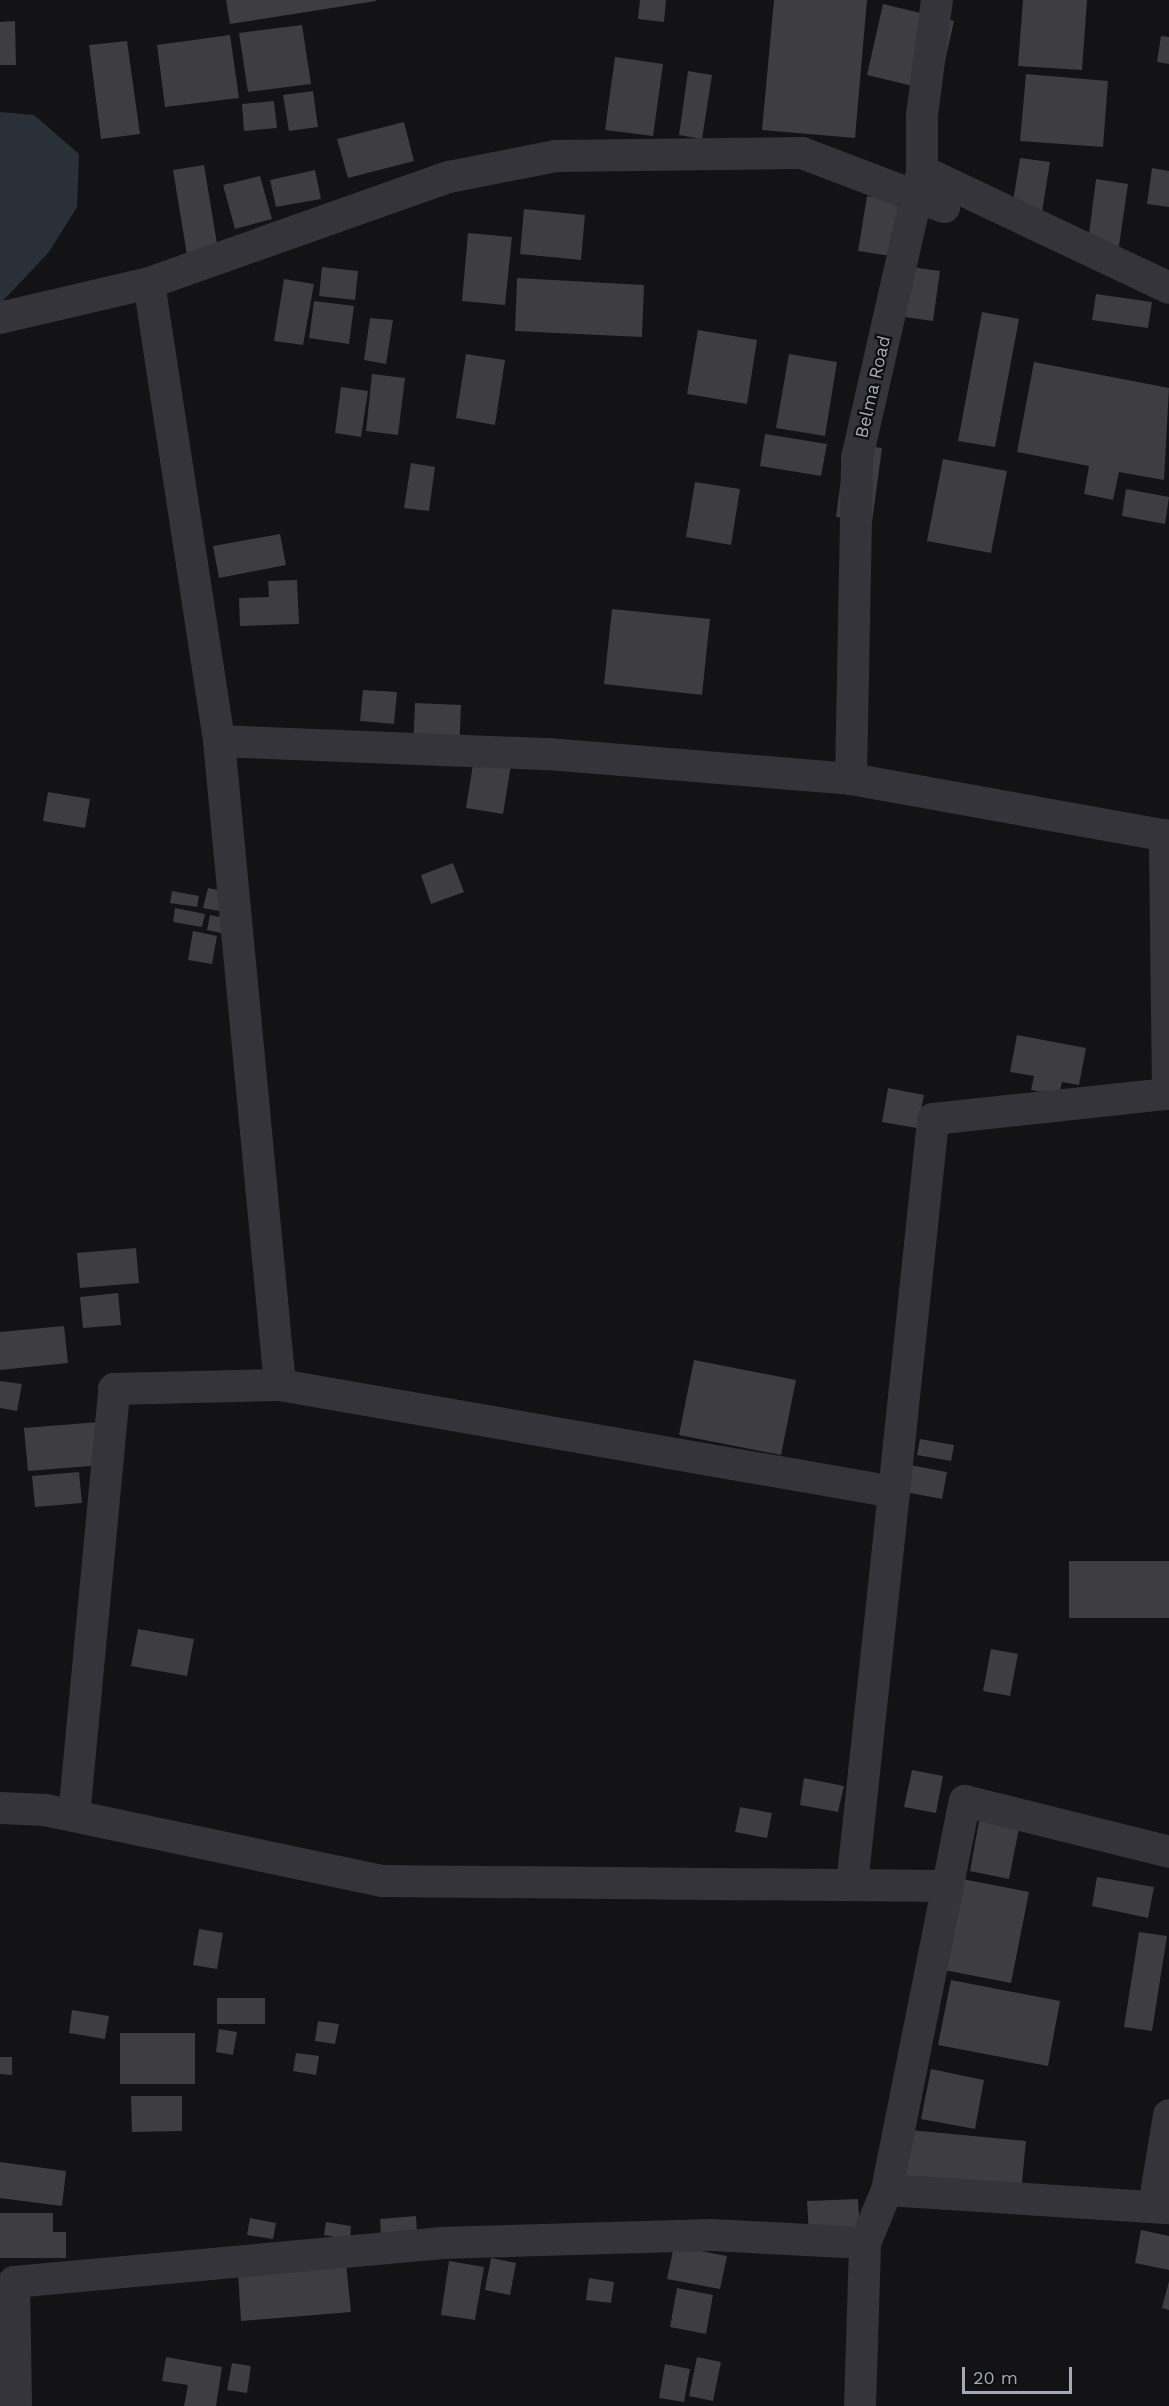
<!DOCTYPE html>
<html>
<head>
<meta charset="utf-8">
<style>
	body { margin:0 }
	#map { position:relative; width:1169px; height:2406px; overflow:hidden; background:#131315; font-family:"Work Sans",sans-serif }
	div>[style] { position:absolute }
	.water>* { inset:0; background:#2a3038 }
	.building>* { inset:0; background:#3d3d42 }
	.street>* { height:32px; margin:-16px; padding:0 16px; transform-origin:16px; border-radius:16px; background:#34343a }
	span { translate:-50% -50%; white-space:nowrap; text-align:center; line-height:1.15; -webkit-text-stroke:4.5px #0e0e10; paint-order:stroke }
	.street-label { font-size:18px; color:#a5a8b5 }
	.scale { position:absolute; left:962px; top:2367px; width:110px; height:27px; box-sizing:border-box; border:3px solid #a5a8b5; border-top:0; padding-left:8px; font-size:18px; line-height:21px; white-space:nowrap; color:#a5a8b5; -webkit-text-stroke:4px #0e0e10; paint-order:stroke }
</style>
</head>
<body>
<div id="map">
	<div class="water">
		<i style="clip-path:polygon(0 112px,34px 115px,79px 154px,77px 207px,49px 252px,0 304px)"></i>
	</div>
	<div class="building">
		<i style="clip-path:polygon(226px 0,376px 0,376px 1px,230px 24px)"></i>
		<i style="clip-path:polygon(640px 0,666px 0,664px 22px,638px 19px)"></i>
		<i style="clip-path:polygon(774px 0,867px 0,855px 138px,762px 130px)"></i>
		<i style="clip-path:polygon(1023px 0,1087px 0,1082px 70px,1018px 66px)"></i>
		<i style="clip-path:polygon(883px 4px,954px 21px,938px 92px,867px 75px)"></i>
		<i style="clip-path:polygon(15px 21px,16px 65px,0 65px,0 22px)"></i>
		<i style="clip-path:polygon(302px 25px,311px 84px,248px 92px,239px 33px)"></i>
		<i style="clip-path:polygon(230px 35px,239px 98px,165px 107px,157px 45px)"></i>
		<i style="clip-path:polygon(1161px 36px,1169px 37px,1169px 64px,1157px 62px)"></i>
		<i style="clip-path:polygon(127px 41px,140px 134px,101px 139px,89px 45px)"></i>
		<i style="clip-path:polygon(615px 57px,663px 64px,653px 136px,605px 130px)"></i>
		<i style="clip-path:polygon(688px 71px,712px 75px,702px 139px,679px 135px)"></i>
		<i style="clip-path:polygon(1026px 74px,1108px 81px,1103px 147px,1020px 141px)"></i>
		<i style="clip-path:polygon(313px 91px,318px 127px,289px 131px,283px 95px)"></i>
		<i style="clip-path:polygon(274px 101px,277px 128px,244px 131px,242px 104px)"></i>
		<i style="clip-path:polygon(404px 122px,414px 161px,348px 178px,337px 139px)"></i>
		<i style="clip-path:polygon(1020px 158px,1050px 162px,1042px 212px,1012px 208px)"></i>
		<i style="clip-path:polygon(204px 165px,219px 256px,188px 261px,173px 170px)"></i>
		<i style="clip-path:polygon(1152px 168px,1169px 171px,1169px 207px,1147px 204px)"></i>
		<i style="clip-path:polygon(315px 170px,321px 199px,276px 207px,270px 180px)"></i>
		<i style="clip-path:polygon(260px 176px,272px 219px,235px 229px,223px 185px)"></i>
		<i style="clip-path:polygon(1096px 179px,1128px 184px,1119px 246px,1088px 242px)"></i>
		<i style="clip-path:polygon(867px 196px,901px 202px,891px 256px,858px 251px)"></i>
		<i style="clip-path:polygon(524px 209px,585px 215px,581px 260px,520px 254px)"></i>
		<i style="clip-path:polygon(468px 233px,512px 237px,505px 305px,462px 301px)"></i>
		<i style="clip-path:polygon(890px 264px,940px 271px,933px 321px,883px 314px)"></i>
		<i style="clip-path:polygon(322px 267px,358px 271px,355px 300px,319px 296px)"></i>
		<i style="clip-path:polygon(517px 278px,644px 285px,642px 337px,515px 331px)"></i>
		<i style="clip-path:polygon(284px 279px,314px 284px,303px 345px,274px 341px)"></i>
		<i style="clip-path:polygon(1096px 294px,1152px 302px,1148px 328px,1092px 320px)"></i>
		<i style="clip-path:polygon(314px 301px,354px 306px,349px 344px,309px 338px)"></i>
		<i style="clip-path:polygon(982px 312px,1019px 319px,995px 447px,958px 441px)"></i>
		<i style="clip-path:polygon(370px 318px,393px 320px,386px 364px,364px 360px)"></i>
		<i style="clip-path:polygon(698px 330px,757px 340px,747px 404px,687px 394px)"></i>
		<i style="clip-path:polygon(466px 354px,505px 360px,495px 425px,456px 418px)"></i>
		<i style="clip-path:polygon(789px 354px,837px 362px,825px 436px,776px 428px)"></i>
		<i style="clip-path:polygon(1034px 362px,1169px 388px,1164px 480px,1119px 472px,1113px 500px,1084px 494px,1089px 466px,1017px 452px)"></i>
		<i style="clip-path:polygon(372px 374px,405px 378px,398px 435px,366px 431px)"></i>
		<i style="clip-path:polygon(341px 387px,368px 391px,361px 437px,335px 433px)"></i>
		<i style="clip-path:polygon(765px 434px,827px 444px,821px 476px,760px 466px)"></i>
		<i style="clip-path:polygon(846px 443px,882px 448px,872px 522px,836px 517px)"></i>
		<i style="clip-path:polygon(943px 459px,1007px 471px,991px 553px,927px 541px)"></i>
		<i style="clip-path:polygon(411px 463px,435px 467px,429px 511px,404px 508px)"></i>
		<i style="clip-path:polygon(695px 482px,740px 489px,731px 545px,686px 537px)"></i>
		<i style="clip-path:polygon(1126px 489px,1169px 497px,1165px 524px,1122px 516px)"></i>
		<i style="clip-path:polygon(280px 534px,286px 565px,219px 578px,213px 546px)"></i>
		<i style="clip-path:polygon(297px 580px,299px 624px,240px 626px,239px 598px,269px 597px,268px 581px)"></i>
		<i style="clip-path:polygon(612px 609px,710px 619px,702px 695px,604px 684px)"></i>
		<i style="clip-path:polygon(363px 690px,397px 692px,394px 724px,360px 721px)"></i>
		<i style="clip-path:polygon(415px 703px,461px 705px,459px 753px,413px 751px)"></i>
		<i style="clip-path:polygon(474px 758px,511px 765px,503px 814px,466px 808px)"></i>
		<i style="clip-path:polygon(48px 792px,90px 799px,85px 828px,43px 821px)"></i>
		<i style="clip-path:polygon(453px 863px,464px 892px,431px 904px,421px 875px)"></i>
		<i style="clip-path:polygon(208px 888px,223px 891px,219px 911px,203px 908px)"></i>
		<i style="clip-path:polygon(172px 891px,199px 896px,197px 907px,170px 903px)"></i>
		<i style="clip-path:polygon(175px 908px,205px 914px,202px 927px,173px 922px)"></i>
		<i style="clip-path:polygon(210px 915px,225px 918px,221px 933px,207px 930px)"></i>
		<i style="clip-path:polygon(193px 931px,217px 936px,212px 964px,188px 960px)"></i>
		<i style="clip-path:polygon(1017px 1035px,1086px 1048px,1079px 1085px,1062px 1082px,1059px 1095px,1031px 1090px,1034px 1076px,1010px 1072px)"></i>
		<i style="clip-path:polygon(888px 1088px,924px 1095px,917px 1128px,882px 1122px)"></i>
		<i style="clip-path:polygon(136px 1248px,139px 1283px,80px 1288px,77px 1253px)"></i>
		<i style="clip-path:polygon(118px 1293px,121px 1325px,83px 1328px,80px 1297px)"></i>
		<i style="clip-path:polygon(64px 1326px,68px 1363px,0 1370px,0 1332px)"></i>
		<i style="clip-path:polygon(694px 1360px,796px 1380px,781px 1455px,679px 1435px)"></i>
		<i style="clip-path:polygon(0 1381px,22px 1384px,17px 1411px,0 1408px)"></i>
		<i style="clip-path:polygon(99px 1422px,103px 1465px,28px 1471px,24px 1428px)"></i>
		<i style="clip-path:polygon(920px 1439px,954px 1445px,951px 1461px,917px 1455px)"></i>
		<i style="clip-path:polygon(910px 1465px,947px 1472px,942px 1499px,905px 1492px)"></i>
		<i style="clip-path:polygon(79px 1472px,82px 1503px,35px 1507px,32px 1476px)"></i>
		<i style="clip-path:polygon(1069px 1561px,1169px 1561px,1169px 1618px,1069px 1618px)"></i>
		<i style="clip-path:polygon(138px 1629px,194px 1639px,187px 1676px,131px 1666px)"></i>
		<i style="clip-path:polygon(991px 1649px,1018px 1654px,1010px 1696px,983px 1691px)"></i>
		<i style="clip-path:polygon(912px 1770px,943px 1776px,936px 1813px,904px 1807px)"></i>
		<i style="clip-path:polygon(804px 1778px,844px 1786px,838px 1812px,800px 1805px)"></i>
		<i style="clip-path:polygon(740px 1807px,772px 1813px,767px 1838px,735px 1832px)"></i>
		<i style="clip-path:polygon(980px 1816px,1020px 1823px,1009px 1879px,970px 1871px)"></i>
		<i style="clip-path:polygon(1097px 1877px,1154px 1887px,1148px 1918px,1092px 1906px)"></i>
		<i style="clip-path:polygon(962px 1879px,1029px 1892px,1011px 1983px,944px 1970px)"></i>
		<i style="clip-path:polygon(199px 1929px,223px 1933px,217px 1969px,193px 1965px)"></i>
		<i style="clip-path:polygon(1139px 1932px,1167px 1936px,1152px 2031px,1124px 2027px)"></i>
		<i style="clip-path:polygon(951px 1980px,1060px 2001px,1048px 2066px,938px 2045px)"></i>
		<i style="clip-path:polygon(217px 1998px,265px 1998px,265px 2024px,217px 2024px)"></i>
		<i style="clip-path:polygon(72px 2010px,109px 2016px,105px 2039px,69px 2033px)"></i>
		<i style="clip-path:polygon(318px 2021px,339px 2024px,335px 2044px,315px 2041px)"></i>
		<i style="clip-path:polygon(219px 2029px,237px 2032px,233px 2055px,216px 2052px)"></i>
		<i style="clip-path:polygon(120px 2033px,195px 2033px,195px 2084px,120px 2084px)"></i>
		<i style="clip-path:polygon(296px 2053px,319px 2056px,316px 2075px,293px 2071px)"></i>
		<i style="clip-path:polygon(0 2057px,12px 2057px,12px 2075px,0 2074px)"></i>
		<i style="clip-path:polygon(931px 2069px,984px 2080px,975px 2129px,921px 2119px)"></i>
		<i style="clip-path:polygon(131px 2096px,182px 2096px,182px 2131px,132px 2132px)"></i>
		<i style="clip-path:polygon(910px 2130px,1026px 2141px,1021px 2192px,905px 2181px)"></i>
		<i style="clip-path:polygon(0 2162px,66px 2171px,62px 2206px,0 2198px)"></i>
		<i style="clip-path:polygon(858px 2199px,860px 2233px,809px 2234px,807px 2201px)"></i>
		<i style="clip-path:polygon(0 2213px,53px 2213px,53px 2232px,66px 2232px,66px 2258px,0 2258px)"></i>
		<i style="clip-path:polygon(416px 2216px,417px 2233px,381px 2236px,380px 2219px)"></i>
		<i style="clip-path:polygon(250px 2218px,276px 2223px,273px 2239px,247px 2235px)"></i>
		<i style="clip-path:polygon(326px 2222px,351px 2226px,350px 2240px,324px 2235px)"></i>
		<i style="clip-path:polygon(1141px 2230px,1169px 2236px,1169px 2270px,1135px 2263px)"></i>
		<i style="clip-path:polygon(674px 2246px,727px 2256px,720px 2289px,667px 2279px)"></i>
		<i style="clip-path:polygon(491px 2258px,516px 2263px,510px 2295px,485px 2290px)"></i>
		<i style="clip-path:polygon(449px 2261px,484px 2267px,475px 2320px,441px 2315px)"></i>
		<i style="clip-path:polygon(346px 2263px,351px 2312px,241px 2321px,238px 2272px)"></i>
		<i style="clip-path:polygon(589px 2278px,614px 2282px,611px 2303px,586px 2300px)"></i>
		<i style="clip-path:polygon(1169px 2281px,1169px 2310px,1162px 2308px)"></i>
		<i style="clip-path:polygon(677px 2288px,713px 2295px,706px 2334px,670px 2327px)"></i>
		<i style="clip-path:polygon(166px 2357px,222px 2367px,216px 2406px,184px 2406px,188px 2385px,162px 2381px)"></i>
		<i style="clip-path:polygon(697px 2357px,721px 2362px,713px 2401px,689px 2396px)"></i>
		<i style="clip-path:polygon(232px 2363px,251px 2366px,247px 2393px,227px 2390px)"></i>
		<i style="clip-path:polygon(665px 2364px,690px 2369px,684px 2402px,659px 2398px)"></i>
	</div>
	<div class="street">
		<i style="left:922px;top:171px;width:273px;rotate:25.3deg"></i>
		<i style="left:149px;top:283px;width:318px;rotate:-19.5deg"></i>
		<i style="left:449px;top:177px;width:109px;rotate:-11.1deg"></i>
		<i style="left:556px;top:156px;width:246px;rotate:-0.7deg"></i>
		<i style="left:802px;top:153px;width:152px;rotate:20.8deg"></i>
		<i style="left:944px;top:207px;width:42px;rotate:-121.4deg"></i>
		<i style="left:0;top:318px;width:153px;rotate:-13.2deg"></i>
		<i style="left:149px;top:283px;width:463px;rotate:81.3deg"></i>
		<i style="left:219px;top:741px;width:647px;rotate:84.59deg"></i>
		<i style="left:280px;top:1385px;width:623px;rotate:9.89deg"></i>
		<i style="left:894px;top:1492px;width:375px;rotate:-84deg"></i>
		<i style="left:933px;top:1119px;width:236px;rotate:-6.1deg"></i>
		<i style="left:1168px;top:1094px;width:259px;rotate:-90.7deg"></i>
		<i style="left:219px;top:741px;width:329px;rotate:2.3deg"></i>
		<i style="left:548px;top:754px;width:304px;rotate:4.7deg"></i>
		<i style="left:851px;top:779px;width:323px;rotate:10.2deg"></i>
		<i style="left:851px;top:779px;width:321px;rotate:-88.9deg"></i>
		<i style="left:857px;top:458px;width:294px;rotate:-77.2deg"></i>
		<i style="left:922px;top:171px;width:56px;rotate:-90deg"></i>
		<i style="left:922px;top:115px;width:116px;rotate:-82.6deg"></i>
		<i style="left:0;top:1808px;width:45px;rotate:2.5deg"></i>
		<i style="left:45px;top:1810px;width:345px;rotate:11.9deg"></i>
		<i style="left:383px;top:1881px;width:565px;rotate:0.51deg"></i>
		<i style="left:74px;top:1816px;width:429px;rotate:-84.6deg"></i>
		<i style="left:114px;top:1389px;width:166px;rotate:-1.4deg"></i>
		<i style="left:852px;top:1885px;width:395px;rotate:-83.9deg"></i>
		<i style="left:887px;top:2190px;width:397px;rotate:-78.7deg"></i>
		<i style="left:965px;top:1801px;width:210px;rotate:14deg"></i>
		<i style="left:1154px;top:2206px;width:92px;rotate:-80.6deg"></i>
		<i style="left:16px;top:2406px;width:124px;rotate:-90.9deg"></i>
		<i style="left:14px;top:2282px;width:428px;rotate:-5.2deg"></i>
		<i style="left:440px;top:2243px;width:272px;rotate:-1.7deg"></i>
		<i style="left:712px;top:2235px;width:153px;rotate:3deg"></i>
		<i style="left:865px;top:2243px;width:57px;rotate:-67.5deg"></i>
		<i style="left:887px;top:2190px;width:283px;rotate:3.7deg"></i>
		<i style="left:860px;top:2406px;width:163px;rotate:-88.2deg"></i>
	</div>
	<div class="street-label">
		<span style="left:873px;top:387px;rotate:-77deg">Belma Road</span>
	</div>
	<div class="scale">20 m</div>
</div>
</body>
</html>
